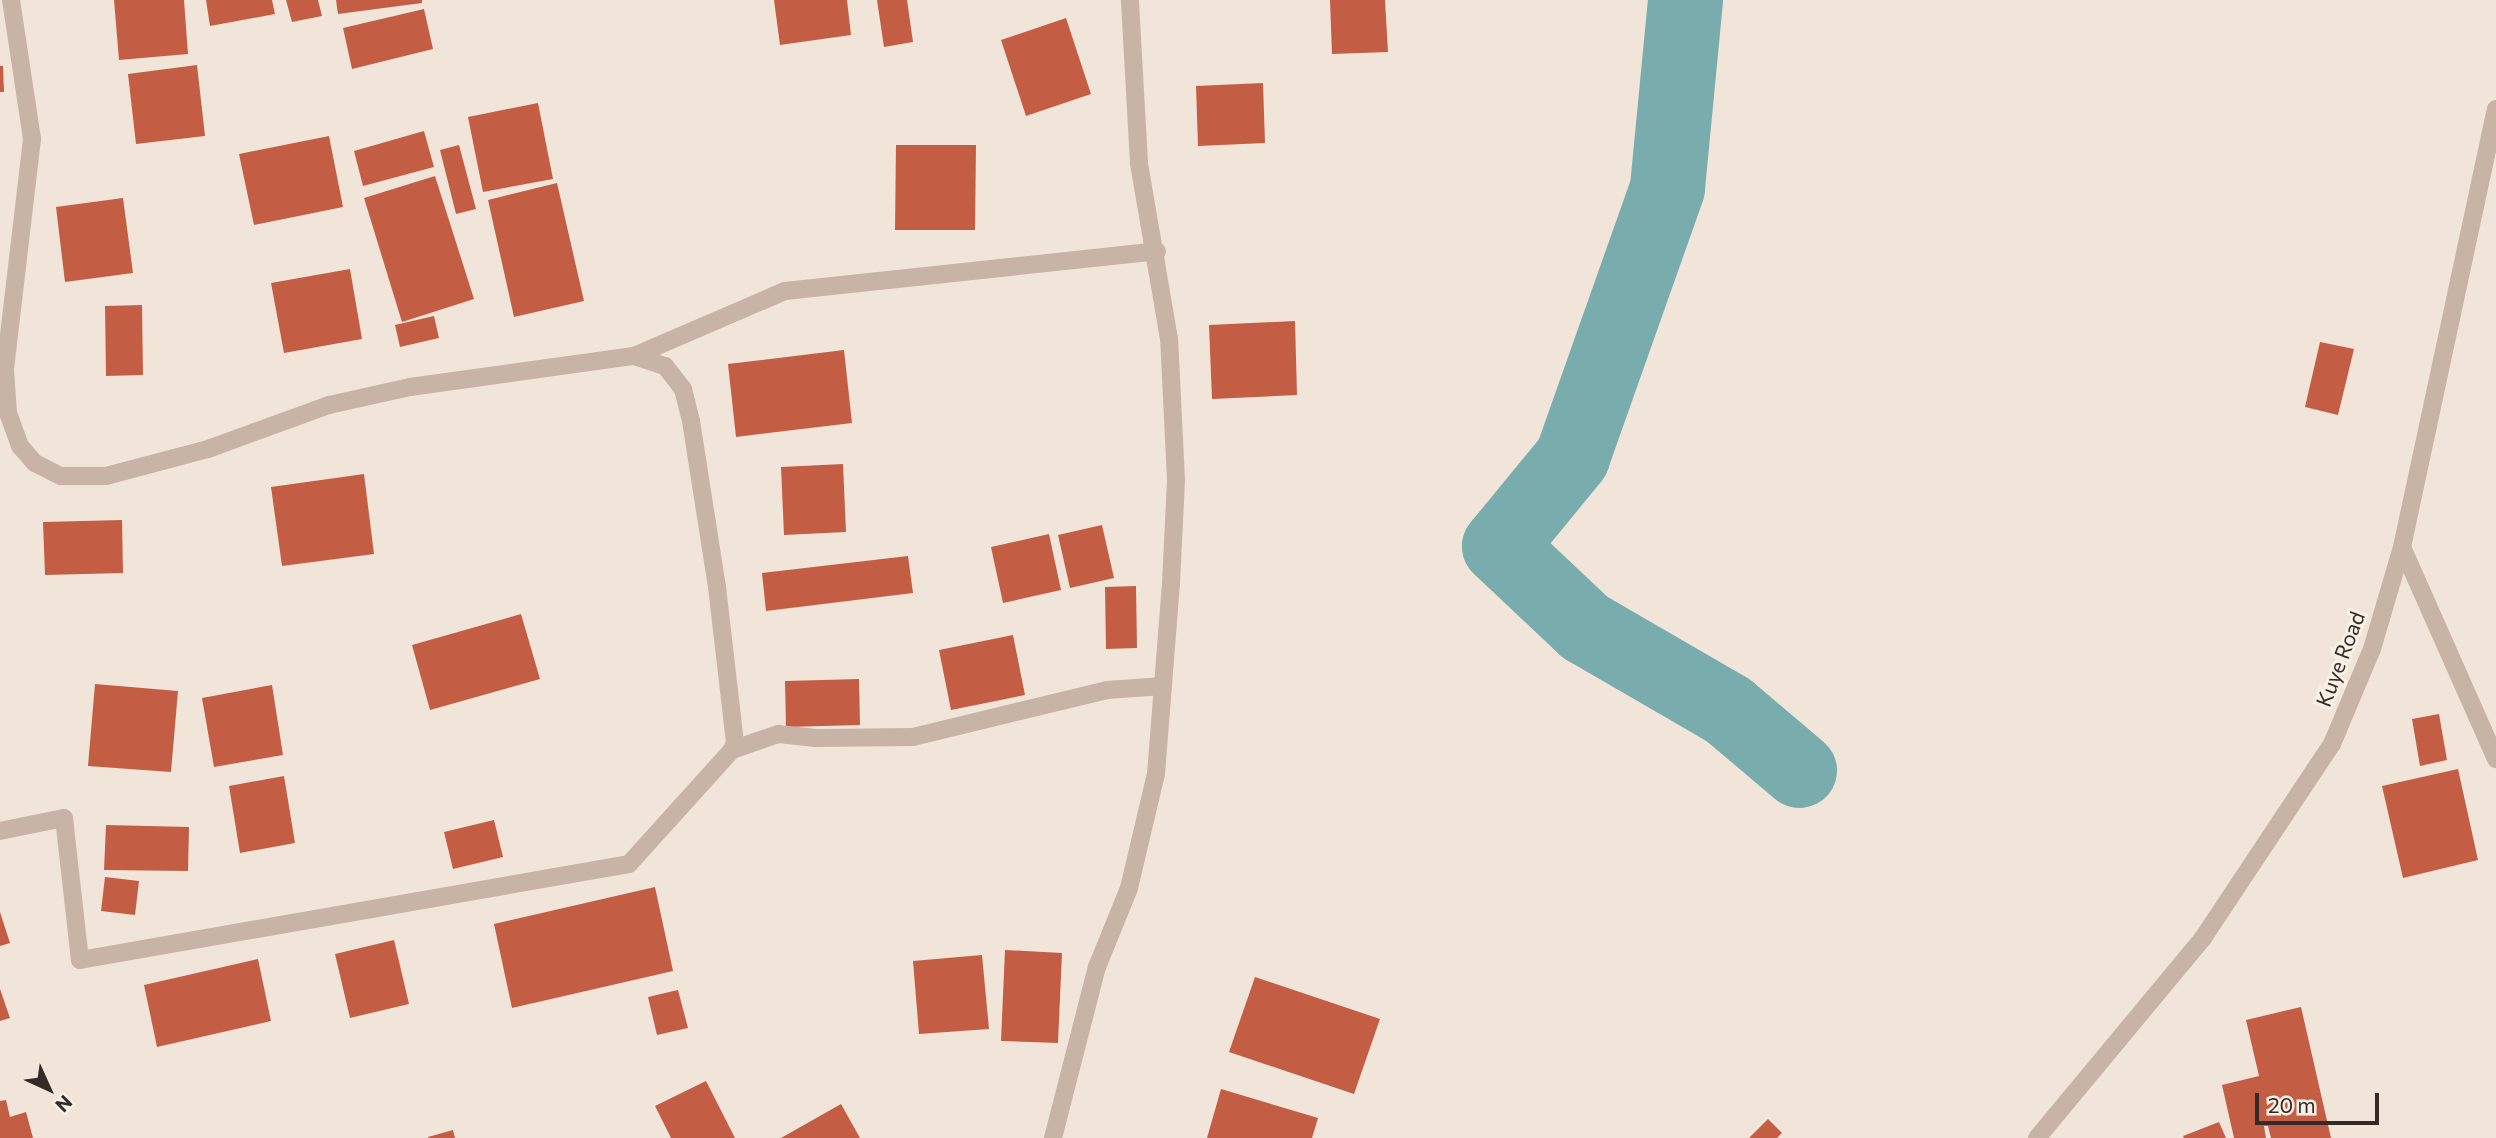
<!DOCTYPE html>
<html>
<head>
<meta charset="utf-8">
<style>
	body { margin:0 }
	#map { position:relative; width:2496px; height:1138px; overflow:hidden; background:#f1e5d9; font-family:Commissioner,sans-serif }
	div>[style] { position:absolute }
	.river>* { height:75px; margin:-37.5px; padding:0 37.5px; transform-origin:37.5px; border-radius:37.5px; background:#79adad }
	.building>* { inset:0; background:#c35e45 }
	.minor>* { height:18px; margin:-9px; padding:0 9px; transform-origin:9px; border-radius:9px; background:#c8b4a6 }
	span { translate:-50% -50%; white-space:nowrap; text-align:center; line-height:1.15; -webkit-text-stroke:6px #f8efe5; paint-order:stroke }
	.street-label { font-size:21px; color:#342a27 }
	.north { position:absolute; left:14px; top:1054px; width:70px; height:70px; -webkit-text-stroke:5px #f8efe5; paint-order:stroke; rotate:135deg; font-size:19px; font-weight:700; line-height:28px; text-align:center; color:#342a27 }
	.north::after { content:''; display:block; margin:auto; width:24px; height:32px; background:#342a27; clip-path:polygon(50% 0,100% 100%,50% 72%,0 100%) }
	.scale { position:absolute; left:2255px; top:1093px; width:124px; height:32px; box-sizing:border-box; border:4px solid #342a27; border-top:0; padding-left:9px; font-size:21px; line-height:24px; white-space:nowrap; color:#342a27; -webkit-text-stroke:5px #f8efe5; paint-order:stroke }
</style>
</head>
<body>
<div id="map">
	<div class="river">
		<i style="left:1685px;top:0;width:189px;rotate:95.5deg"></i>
		<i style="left:1667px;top:188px;width:285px;rotate:109.5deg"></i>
		<i style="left:1572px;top:457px;width:115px;rotate:129.4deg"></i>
		<i style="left:1499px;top:546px;width:118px;rotate:43.3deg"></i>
		<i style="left:1585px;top:627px;width:165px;rotate:30.1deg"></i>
		<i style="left:1728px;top:710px;width:93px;rotate:40.2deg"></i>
	</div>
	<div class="building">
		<i style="clip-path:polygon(114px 0,184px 0,188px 54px,119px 60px)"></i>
		<i style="clip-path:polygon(206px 0,272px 0,275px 14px,210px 26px)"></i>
		<i style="clip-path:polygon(286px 0,318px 0,322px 16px,292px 22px)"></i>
		<i style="clip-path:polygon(336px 0,422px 0,422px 3px,338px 14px)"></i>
		<i style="clip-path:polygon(774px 0,847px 0,851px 35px,780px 45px)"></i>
		<i style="clip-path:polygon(877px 0,907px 0,913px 42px,884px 47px)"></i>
		<i style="clip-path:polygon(1330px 0,1385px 0,1388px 52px,1332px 54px)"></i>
		<i style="clip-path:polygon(424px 9px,433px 49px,352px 69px,343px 28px)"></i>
		<i style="clip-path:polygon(1066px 18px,1091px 94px,1026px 116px,1001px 40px)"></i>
		<i style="clip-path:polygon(197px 65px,205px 136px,136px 144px,128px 74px)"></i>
		<i style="clip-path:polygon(0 66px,3px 66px,4px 92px,0 92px)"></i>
		<i style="clip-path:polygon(1263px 83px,1265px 143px,1198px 146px,1196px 86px)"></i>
		<i style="clip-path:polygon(538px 103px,553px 179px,483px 192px,468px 117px)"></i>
		<i style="clip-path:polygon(424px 131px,434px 167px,363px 186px,354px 151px)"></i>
		<i style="clip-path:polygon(329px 136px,343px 207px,254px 225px,239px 154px)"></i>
		<i style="clip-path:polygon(459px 145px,476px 209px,456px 214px,440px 150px)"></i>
		<i style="clip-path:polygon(896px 145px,976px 145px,975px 230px,895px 230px)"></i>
		<i style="clip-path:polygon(435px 176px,474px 299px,402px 322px,364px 198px)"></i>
		<i style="clip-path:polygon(557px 183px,584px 301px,514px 317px,488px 200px)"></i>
		<i style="clip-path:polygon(123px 198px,133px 273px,65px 282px,56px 207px)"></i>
		<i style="clip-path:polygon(350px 269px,362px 339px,284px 353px,271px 283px)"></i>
		<i style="clip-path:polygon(142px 305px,143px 375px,106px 376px,105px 306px)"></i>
		<i style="clip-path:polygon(434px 316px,439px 338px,400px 347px,395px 325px)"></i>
		<i style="clip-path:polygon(1295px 321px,1297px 395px,1212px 399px,1209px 325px)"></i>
		<i style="clip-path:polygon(2320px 342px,2354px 349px,2338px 415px,2305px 407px)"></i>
		<i style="clip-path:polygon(844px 350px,852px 423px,736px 437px,728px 364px)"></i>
		<i style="clip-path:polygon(843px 464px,846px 532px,784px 535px,781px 467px)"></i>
		<i style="clip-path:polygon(364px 474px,374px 554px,282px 566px,271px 487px)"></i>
		<i style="clip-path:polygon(122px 520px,123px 573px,45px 575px,43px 522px)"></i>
		<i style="clip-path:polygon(1102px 525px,1114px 578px,1070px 588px,1058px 535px)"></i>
		<i style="clip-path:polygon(1049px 534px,1061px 590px,1003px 603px,991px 547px)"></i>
		<i style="clip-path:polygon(908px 556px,913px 593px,766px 611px,762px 573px)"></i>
		<i style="clip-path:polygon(1136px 586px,1137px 648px,1106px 649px,1105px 587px)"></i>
		<i style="clip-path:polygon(521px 614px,540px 679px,430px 710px,412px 645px)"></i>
		<i style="clip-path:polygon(1013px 635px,1025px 695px,951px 710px,939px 650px)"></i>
		<i style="clip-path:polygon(859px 679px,860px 725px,786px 727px,785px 681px)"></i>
		<i style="clip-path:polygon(95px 684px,178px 691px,171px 772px,88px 766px)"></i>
		<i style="clip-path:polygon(272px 685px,283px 755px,214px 767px,202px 698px)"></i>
		<i style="clip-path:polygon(2439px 714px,2447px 760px,2420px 766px,2412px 719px)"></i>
		<i style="clip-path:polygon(2458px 769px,2478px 860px,2403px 878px,2382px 786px)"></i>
		<i style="clip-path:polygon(284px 776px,295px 843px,240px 853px,229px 786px)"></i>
		<i style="clip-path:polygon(494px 820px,503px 857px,453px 869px,444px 832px)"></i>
		<i style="clip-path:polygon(106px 825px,189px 827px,188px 871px,104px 870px)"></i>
		<i style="clip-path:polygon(105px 877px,139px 881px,135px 915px,101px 911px)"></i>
		<i style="clip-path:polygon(655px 887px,673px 971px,512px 1008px,494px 924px)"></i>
		<i style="clip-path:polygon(0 912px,10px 943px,0 946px)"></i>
		<i style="clip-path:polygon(394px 940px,409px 1004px,350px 1018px,335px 954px)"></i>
		<i style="clip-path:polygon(1005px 950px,1062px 953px,1058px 1043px,1001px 1041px)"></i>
		<i style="clip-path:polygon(982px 955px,989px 1029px,919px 1034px,913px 961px)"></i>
		<i style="clip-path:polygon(258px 959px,271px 1021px,157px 1047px,144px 985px)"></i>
		<i style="clip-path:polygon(1255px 977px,1380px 1019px,1354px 1094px,1229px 1052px)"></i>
		<i style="clip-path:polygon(0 989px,10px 1018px,0 1021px)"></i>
		<i style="clip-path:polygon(678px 990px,688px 1028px,657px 1035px,648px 997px)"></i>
		<i style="clip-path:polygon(2301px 1007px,2331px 1138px,2271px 1138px,2268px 1126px,2264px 1126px,2266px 1138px,2234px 1138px,2222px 1085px,2259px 1076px,2246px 1020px)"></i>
		<i style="clip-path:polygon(706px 1081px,735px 1138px,671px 1138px,655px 1106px)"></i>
		<i style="clip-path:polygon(1221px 1089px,1318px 1118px,1312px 1138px,1207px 1138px)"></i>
		<i style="clip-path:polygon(6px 1100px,10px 1117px,26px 1112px,33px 1138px,0 1138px,0 1101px)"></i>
		<i style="clip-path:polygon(841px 1104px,860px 1138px,781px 1138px)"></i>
		<i style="clip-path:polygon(1768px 1119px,1782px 1133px,1777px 1138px,1749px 1138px)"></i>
		<i style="clip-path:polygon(2219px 1122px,2226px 1138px,2184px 1138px,2183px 1136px)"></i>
		<i style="clip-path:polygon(453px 1130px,455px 1138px,428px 1138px,428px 1137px)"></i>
	</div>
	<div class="minor">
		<i style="left:11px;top:0;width:141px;rotate:81.4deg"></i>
		<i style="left:32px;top:139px;width:233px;rotate:96.7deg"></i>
		<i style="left:5px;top:370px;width:43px;rotate:86deg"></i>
		<i style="left:8px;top:413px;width:35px;rotate:70deg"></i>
		<i style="left:20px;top:446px;width:23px;rotate:49deg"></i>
		<i style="left:35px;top:463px;width:29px;rotate:27deg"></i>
		<i style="left:61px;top:476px;width:45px"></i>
		<i style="left:106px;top:476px;width:106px;rotate:-14.8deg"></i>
		<i style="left:208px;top:449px;width:129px;rotate:-20deg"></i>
		<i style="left:329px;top:405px;width:83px;rotate:-12.5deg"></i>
		<i style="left:410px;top:387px;width:226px;rotate:-7.9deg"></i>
		<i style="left:634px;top:356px;width:33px;rotate:18deg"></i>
		<i style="left:665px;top:366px;width:29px;rotate:52deg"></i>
		<i style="left:683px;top:389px;width:33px;rotate:76deg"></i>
		<i style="left:691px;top:421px;width:168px;rotate:81.1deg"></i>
		<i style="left:717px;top:587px;width:156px;rotate:83.4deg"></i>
		<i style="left:735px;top:742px;width:9px;rotate:111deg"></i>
		<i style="left:634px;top:356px;width:164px;rotate:-23.3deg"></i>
		<i style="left:785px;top:291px;width:374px;rotate:-6.1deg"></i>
		<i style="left:2402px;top:547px;width:232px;rotate:66.1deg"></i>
		<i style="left:0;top:831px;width:65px;rotate:-11.5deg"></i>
		<i style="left:64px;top:818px;width:143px;rotate:83.6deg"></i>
		<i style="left:80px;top:960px;width:557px;rotate:-9.92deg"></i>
		<i style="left:629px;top:864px;width:154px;rotate:-47.9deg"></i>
		<i style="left:732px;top:750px;width:49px;rotate:-19.2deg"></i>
		<i style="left:778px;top:734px;width:38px;rotate:6deg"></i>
		<i style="left:816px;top:738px;width:97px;rotate:-0.6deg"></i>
		<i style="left:913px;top:737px;width:200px;rotate:-13.6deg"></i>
		<i style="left:1107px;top:690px;width:56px;rotate:-4.1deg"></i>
		<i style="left:1053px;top:1138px;width:177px;rotate:-75.6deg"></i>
		<i style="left:1097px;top:967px;width:85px;rotate:-67.9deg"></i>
		<i style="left:1129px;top:888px;width:117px;rotate:-76.7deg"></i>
		<i style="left:1156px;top:774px;width:192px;rotate:-85.5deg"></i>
		<i style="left:1171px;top:583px;width:103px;rotate:-87.2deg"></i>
		<i style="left:1176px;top:480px;width:141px;rotate:-92.8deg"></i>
		<i style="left:1169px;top:339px;width:179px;rotate:-99.7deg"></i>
		<i style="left:1139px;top:163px;width:163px;rotate:-93.2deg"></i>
		<i style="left:2037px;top:1138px;width:260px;rotate:-50.3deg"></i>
		<i style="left:2203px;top:938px;width:233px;rotate:-56.4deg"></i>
		<i style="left:2332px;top:744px;width:103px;rotate:-67.2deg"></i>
		<i style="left:2372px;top:649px;width:106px;rotate:-73.6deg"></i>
		<i style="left:2402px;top:547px;width:448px;rotate:-77.9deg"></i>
	</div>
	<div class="street-label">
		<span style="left:2340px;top:659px;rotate:-69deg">Kuye Road</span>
	</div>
	<div class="north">N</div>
	<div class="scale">20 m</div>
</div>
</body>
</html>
